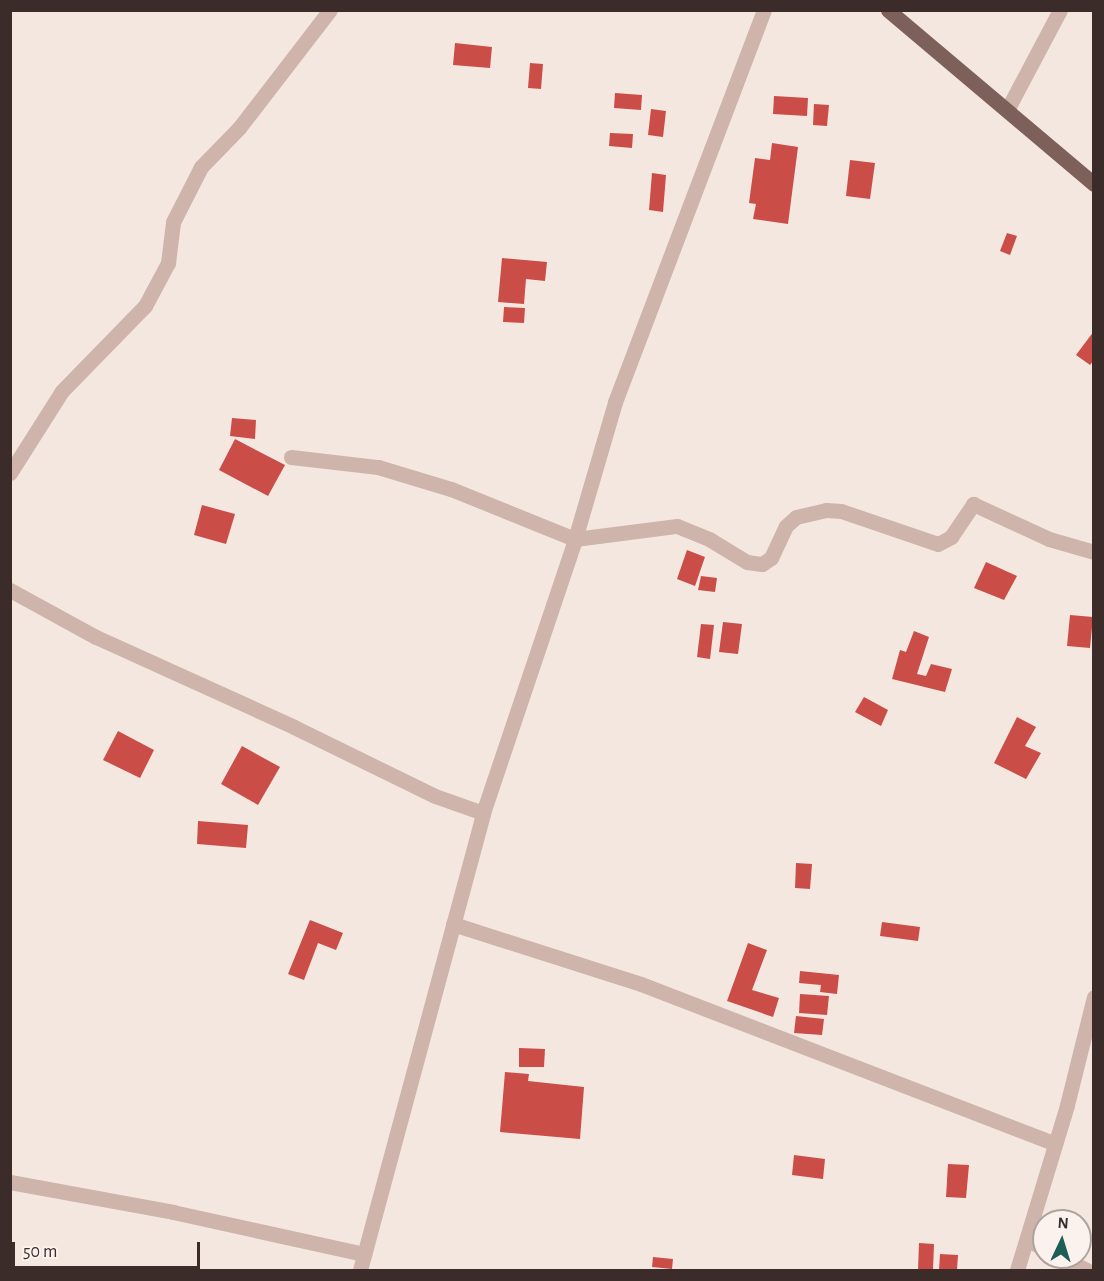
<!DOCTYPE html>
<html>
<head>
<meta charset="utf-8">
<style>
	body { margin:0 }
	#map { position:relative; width:1104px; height:1281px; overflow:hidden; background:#f4e7e0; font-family:"Alegreya Sans",sans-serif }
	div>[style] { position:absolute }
	.building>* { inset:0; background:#cb4d47 }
	.minor>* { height:15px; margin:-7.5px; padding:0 7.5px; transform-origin:7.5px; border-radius:7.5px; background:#ceb4ab }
	.major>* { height:15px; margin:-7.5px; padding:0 7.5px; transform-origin:7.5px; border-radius:7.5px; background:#7e605b }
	span { translate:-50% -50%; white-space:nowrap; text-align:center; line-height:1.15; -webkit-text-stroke:6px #fbf2ed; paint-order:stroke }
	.frame { position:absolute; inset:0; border:12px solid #3b2c2a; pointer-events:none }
	.north { position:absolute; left:1032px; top:1209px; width:60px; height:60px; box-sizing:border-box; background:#fbf2ed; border:2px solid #aea39f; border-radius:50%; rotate:4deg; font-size:16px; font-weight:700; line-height:24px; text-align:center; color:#3b2c2a }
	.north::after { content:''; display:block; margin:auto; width:21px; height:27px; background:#1d5f57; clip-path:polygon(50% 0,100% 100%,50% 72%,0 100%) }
	.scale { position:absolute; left:12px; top:1242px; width:188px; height:27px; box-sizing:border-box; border:3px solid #3b2c2a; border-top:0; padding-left:8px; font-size:18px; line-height:21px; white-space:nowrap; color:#3b2c2a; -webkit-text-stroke:4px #fbf2ed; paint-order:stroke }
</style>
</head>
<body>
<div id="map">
	<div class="building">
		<i style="clip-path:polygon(455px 43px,492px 47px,490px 68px,453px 65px)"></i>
		<i style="clip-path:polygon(530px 63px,543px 64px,541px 89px,528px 88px)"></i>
		<i style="clip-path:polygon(615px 93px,642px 95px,641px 110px,614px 108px)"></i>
		<i style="clip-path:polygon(774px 96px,808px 98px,807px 116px,773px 114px)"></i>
		<i style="clip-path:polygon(814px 104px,829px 105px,827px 126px,813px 125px)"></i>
		<i style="clip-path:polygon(651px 109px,666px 111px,663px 137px,648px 135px)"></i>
		<i style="clip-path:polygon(610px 133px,633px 134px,632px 148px,609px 146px)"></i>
		<i style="clip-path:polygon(772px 143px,798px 147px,788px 224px,753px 219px,756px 204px,749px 203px,755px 158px,770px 160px)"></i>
		<i style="clip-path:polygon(850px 160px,875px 163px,870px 199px,846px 196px)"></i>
		<i style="clip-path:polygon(652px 173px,666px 175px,663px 212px,649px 210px)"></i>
		<i style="clip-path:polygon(1007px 233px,1017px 236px,1010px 255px,1000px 251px)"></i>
		<i style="clip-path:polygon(502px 258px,547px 262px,545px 281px,526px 279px,524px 304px,498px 302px)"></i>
		<i style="clip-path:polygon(504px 307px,525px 308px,524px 323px,503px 322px)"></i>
		<i style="clip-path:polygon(1094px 331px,1094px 360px,1090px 365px,1076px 355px)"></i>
		<i style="clip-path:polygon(232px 418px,256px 420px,255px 439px,230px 436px)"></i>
		<i style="clip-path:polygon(235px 439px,285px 465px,268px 496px,219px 470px)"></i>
		<i style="clip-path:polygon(202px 505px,235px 514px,226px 544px,194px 535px)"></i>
		<i style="clip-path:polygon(687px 550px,705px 557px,695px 586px,677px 579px)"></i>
		<i style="clip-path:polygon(986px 562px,1017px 576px,1004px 600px,974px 588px)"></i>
		<i style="clip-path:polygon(701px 576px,717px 578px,715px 592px,698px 590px)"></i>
		<i style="clip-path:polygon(1070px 615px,1093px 617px,1090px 648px,1067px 646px)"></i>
		<i style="clip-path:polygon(723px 622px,742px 624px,738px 654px,719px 652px)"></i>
		<i style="clip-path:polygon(701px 624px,714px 625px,710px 659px,697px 657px)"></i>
		<i style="clip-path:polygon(914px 631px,929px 637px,917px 674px,926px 676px,931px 664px,952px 669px,945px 692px,892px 679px,900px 650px,906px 652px)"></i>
		<i style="clip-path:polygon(864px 697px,888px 710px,881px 726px,855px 712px)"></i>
		<i style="clip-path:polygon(1017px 717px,1036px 727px,1025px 746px,1041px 753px,1026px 779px,994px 763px)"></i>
		<i style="clip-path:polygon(118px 731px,154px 750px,140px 778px,103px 760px)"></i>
		<i style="clip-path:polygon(242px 746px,280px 767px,258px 805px,221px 784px)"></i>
		<i style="clip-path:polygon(198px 821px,248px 825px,246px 848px,197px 844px)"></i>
		<i style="clip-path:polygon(796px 863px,812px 864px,810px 889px,795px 888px)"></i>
		<i style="clip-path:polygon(310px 920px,343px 933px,336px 950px,318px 943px,304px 980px,288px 974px)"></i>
		<i style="clip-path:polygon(882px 922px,920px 927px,918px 941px,880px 936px)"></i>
		<i style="clip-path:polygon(748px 943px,767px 950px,752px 990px,779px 998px,773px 1017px,727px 1001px)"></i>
		<i style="clip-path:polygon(800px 971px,839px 975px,837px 994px,820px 992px,821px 985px,799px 983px)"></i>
		<i style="clip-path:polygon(800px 994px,829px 996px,827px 1015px,799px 1013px)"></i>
		<i style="clip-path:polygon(796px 1016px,824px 1019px,822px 1035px,794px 1033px)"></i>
		<i style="clip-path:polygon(519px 1048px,545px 1049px,544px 1067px,519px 1067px)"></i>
		<i style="clip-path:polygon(505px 1072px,529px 1074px,528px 1081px,584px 1087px,580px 1139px,500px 1132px)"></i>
		<i style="clip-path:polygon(794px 1155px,825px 1159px,823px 1179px,792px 1175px)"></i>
		<i style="clip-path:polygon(948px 1164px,969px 1165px,966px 1198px,946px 1197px)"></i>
		<i style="clip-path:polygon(919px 1243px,934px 1244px,933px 1270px,918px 1270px)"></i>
		<i style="clip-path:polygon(940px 1254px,958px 1255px,957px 1270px,939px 1270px)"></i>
		<i style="clip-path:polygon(653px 1257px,673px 1259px,672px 1269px,652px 1267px)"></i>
	</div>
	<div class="minor">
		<i style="left:1007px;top:110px;width:113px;rotate:-62.1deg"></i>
		<i style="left:291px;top:457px;width:88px;rotate:6.6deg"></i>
		<i style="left:378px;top:467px;width:76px;rotate:16.8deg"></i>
		<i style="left:451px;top:489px;width:134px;rotate:22deg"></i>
		<i style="left:575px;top:539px;width:103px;rotate:-7.3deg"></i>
		<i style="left:677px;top:526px;width:35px;rotate:22deg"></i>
		<i style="left:709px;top:539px;width:44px;rotate:31.2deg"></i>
		<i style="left:747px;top:562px;width:15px;rotate:8deg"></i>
		<i style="left:762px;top:564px;width:11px;rotate:-34deg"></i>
		<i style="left:771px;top:558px;width:35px;rotate:-65deg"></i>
		<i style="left:786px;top:526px;width:13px;rotate:-42deg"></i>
		<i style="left:796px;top:517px;width:31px;rotate:-13deg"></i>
		<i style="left:826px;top:510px;width:15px;rotate:4deg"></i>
		<i style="left:841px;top:511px;width:102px;rotate:18.8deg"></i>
		<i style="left:938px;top:544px;width:15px;rotate:-28deg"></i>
		<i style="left:951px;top:537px;width:40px;rotate:-56deg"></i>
		<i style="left:973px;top:504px;width:84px;rotate:24.7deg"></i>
		<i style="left:1049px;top:539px;width:47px;rotate:16.1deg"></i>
		<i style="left:10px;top:473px;width:97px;rotate:-57.6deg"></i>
		<i style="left:62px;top:391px;width:119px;rotate:-45.7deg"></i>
		<i style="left:145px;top:306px;width:49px;rotate:-61.9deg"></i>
		<i style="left:168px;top:263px;width:41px;rotate:-83deg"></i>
		<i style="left:173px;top:222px;width:62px;rotate:-63deg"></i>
		<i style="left:201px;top:167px;width:54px;rotate:-45.7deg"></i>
		<i style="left:239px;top:128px;width:149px;rotate:-52.4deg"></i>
		<i style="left:10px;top:590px;width:98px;rotate:28.7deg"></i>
		<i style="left:96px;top:637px;width:217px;rotate:24.4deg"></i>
		<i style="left:294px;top:727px;width:157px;rotate:26.1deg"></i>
		<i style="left:435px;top:796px;width:51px;rotate:19.5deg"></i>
		<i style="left:453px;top:924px;width:197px;rotate:17.7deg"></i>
		<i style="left:641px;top:984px;width:444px;rotate:21.1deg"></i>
		<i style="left:10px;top:1182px;width:166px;rotate:10.4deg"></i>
		<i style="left:173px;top:1212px;width:196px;rotate:12.4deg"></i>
		<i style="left:1029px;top:1241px;width:17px;rotate:25deg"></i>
		<i style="left:1061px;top:1257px;width:29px;rotate:27deg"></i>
		<i style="left:360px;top:1270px;width:473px;rotate:-74.9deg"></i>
		<i style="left:483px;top:813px;width:289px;rotate:-71.4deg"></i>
		<i style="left:575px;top:539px;width:143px;rotate:-73.7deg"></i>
		<i style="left:615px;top:402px;width:419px;rotate:-69.2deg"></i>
		<i style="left:1017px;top:1270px;width:172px;rotate:-73.1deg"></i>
		<i style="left:1067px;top:1105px;width:111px;rotate:-76deg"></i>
	</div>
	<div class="major">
		<i style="left:888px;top:10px;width:270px;rotate:40.2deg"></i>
	</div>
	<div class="frame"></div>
	<div class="north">N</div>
	<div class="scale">50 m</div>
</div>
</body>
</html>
